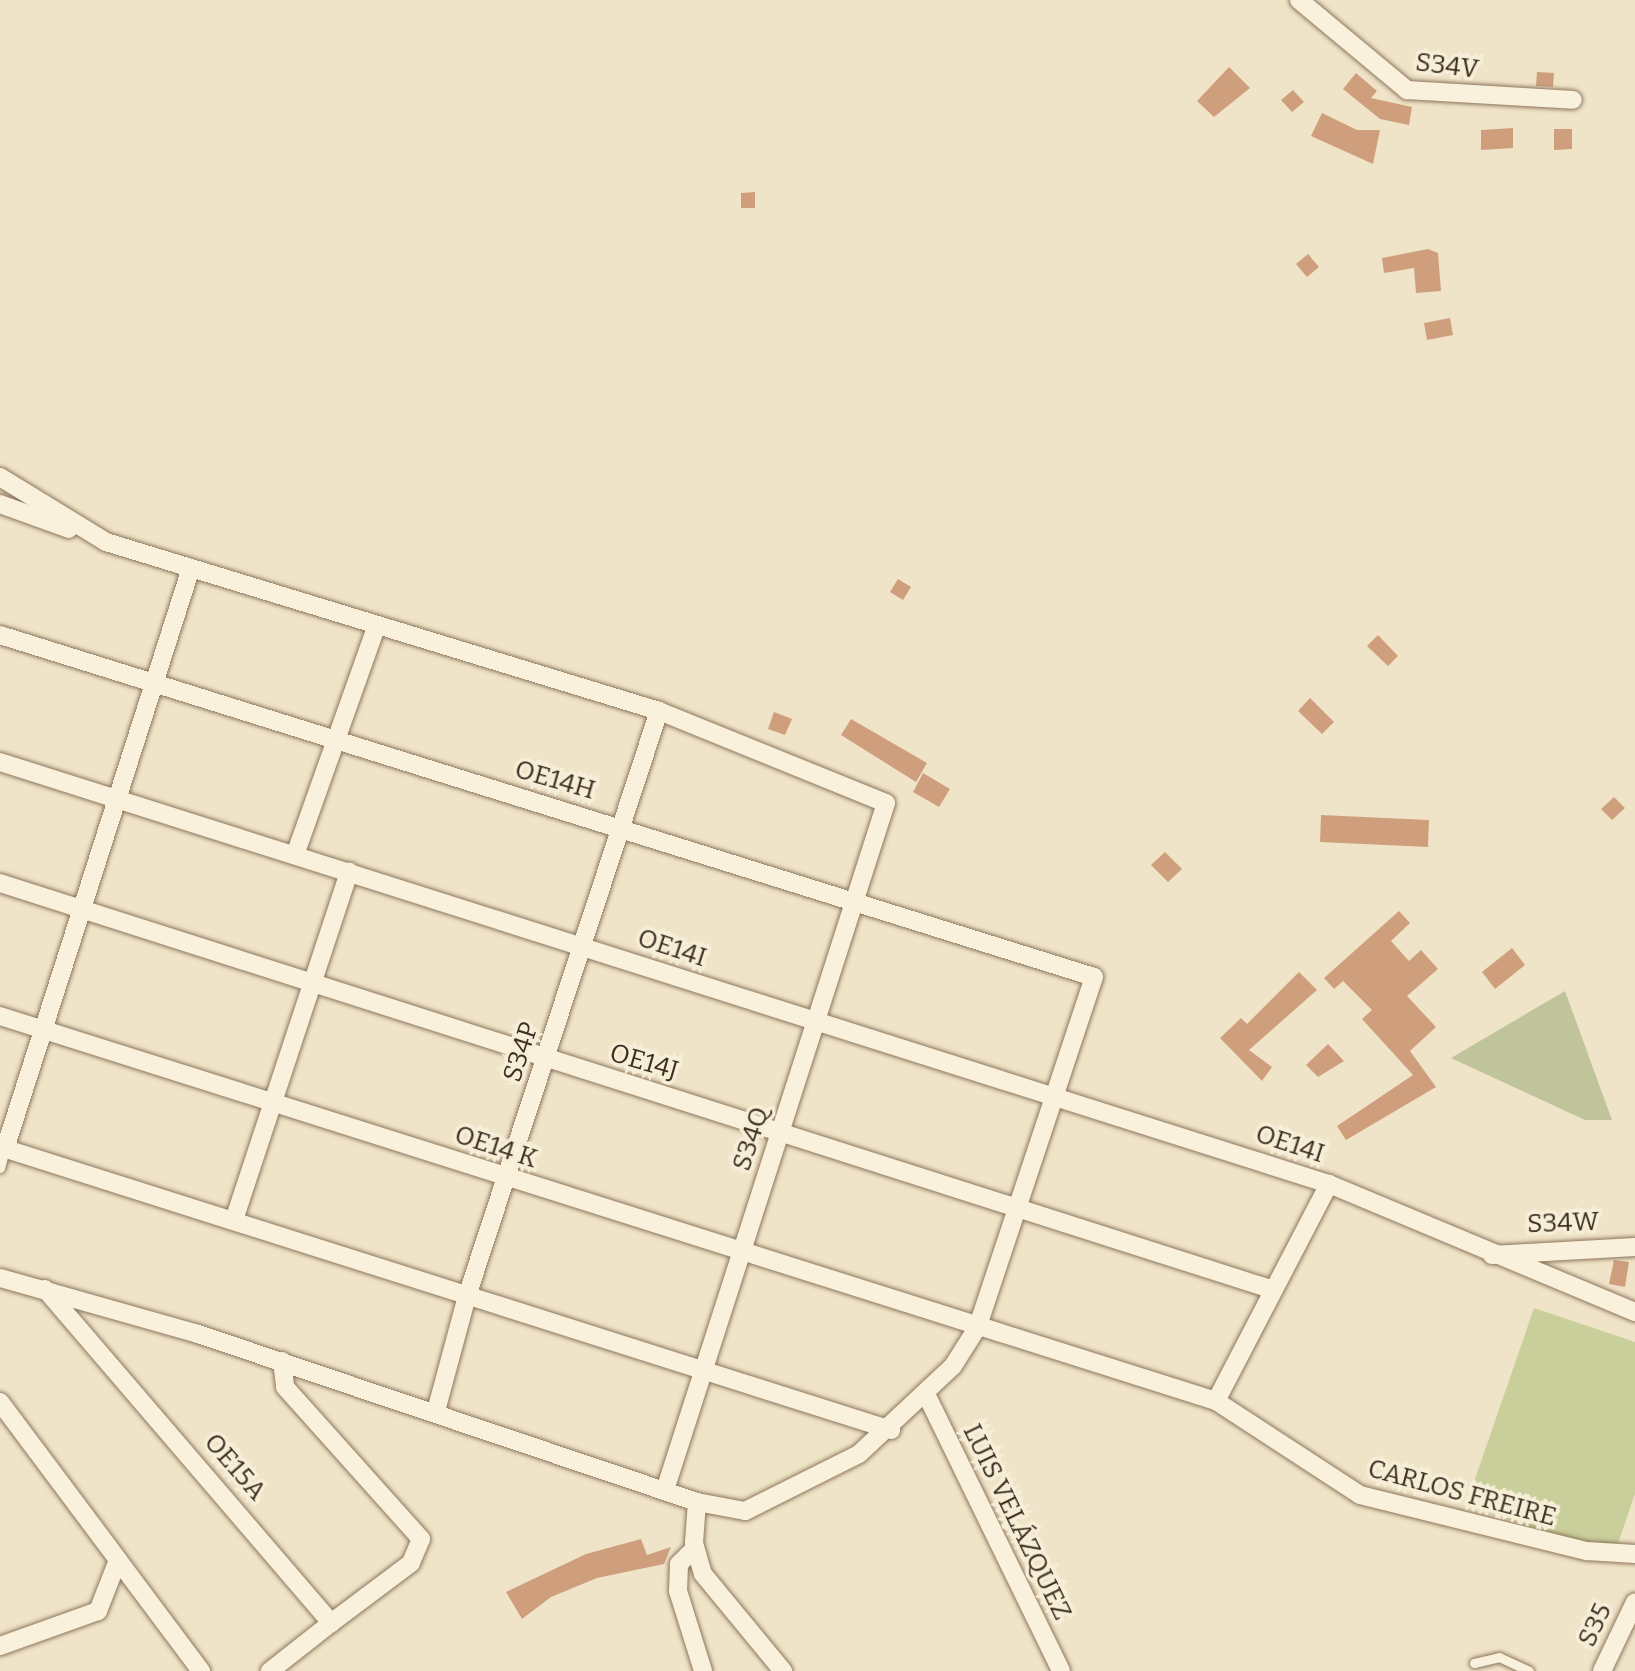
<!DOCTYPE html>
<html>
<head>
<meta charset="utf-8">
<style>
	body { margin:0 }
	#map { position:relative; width:1635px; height:1671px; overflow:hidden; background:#f0e4c8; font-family:Bitter,serif }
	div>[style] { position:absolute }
	.green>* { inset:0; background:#c9cf9b }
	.cemetery>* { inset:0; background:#bfc49a }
	.building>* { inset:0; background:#cf9f7d }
	.roads { filter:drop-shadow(0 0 2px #8d765c) drop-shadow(0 0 2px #8d765c) }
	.lane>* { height:9px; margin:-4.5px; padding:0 4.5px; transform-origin:4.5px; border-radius:4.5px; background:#faf1dc }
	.street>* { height:18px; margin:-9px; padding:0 9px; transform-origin:9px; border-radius:9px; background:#faf1dc }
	span { translate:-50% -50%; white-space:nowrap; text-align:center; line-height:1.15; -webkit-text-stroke:7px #f7eed8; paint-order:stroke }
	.street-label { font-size:26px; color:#3d2e20 }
</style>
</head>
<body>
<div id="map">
	<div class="green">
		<i style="clip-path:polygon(1534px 1308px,1635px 1342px,1635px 1494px,1614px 1555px,1466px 1505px)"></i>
	</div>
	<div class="cemetery">
		<i style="clip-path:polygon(1565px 991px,1612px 1120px,1585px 1120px,1451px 1058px)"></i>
	</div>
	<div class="building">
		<i style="clip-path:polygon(1229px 67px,1250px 88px,1214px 117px,1197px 101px)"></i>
		<i style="clip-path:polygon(1537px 72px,1554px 73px,1553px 87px,1536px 86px)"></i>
		<i style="clip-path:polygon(1356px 73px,1377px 91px,1371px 98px,1412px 107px,1409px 125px,1380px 119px,1343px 89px)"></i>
		<i style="clip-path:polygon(1293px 90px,1304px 102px,1292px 112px,1281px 100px)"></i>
		<i style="clip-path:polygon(1322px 113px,1357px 130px,1380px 130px,1373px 164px,1311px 136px)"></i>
		<i style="clip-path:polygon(1513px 128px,1513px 148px,1481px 150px,1481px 130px)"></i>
		<i style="clip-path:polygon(1554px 129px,1572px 129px,1572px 149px,1554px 150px)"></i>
		<i style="clip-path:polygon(755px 192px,755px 208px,741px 208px,741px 193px)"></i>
		<i style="clip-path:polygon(1428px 249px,1438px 253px,1441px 291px,1416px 293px,1414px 268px,1384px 273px,1382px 258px)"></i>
		<i style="clip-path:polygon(1308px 254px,1319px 267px,1307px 277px,1296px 264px)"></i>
		<i style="clip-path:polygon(1450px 318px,1453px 335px,1427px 340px,1424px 323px)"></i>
		<i style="clip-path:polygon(898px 579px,911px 587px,903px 600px,890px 592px)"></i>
		<i style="clip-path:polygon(1378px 635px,1398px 656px,1388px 666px,1367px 646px)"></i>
		<i style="clip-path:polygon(1310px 698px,1334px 722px,1322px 734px,1298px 711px)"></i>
		<i style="clip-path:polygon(774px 712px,792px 719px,785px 735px,768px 729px)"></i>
		<i style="clip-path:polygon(851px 719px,927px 763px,916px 782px,841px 735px)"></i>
		<i style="clip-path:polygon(923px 773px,950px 789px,939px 807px,913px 792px)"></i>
		<i style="clip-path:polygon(1614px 797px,1625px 808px,1612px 820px,1601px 809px)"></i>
		<i style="clip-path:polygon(1321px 815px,1429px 820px,1428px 847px,1320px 842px)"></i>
		<i style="clip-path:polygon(1165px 852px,1182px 869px,1168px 882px,1151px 865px)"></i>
		<i style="clip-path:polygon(1399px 911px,1410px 923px,1391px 941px,1409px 961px,1421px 950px,1438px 969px,1407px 996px,1436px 1027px,1410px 1051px,1436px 1087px,1346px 1140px,1337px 1126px,1413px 1075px,1362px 1019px,1372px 1010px,1343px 981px,1334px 989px,1324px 978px)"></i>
		<i style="clip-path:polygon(1512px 948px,1525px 965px,1495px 989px,1482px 972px)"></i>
		<i style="clip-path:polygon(1299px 972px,1317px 990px,1249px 1050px,1272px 1067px,1262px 1081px,1220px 1038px,1241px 1018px,1247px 1024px)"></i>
		<i style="clip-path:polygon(1328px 1044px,1344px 1061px,1318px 1077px,1306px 1065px)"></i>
		<i style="clip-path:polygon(1614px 1260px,1629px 1262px,1625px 1287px,1609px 1284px)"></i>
		<i style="clip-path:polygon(641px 1539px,647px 1555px,671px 1547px,664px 1564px,597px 1578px,551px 1597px,522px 1619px,506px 1592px,586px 1554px)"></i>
	</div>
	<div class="roads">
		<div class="lane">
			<i style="left:0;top:1168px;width:20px;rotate:-75deg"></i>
			<i style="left:1474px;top:1663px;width:26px;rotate:-13deg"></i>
			<i style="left:1499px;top:1657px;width:33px;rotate:25deg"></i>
		</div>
		<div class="street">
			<i style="left:1299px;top:0;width:141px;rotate:39.8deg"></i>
			<i style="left:1407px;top:90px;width:166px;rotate:3.4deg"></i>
			<i style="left:0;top:477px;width:124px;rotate:31.5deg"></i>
			<i style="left:106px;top:542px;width:578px;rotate:16.99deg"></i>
			<i style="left:659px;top:711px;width:245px;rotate:22.1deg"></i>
			<i style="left:886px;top:803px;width:722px;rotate:107.83deg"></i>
			<i style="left:0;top:504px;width:73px;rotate:19.9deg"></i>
			<i style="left:0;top:635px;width:1146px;rotate:17.36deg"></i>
			<i style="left:1094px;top:977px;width:370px;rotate:108.4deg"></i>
			<i style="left:977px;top:1328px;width:45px;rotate:122.3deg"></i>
			<i style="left:953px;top:1366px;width:129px;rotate:136.9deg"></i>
			<i style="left:859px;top:1454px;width:127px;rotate:153.4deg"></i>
			<i style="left:745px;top:1511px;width:49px;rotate:-169.4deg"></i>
			<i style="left:697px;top:1502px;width:527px;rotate:-161.39deg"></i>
			<i style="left:198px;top:1334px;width:206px;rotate:-164.2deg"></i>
			<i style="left:0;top:762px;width:1394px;rotate:17.62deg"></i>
			<i style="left:1329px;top:1184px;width:332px;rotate:22.7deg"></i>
			<i style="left:295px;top:855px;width:242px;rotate:-70.4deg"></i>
			<i style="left:0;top:883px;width:1337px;rotate:17.72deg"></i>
			<i style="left:0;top:1016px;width:1275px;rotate:17.57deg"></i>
			<i style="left:1216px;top:1401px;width:172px;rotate:33.1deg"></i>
			<i style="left:1360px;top:1495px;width:234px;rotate:13.9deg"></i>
			<i style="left:1587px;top:1551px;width:48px;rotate:3.6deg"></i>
			<i style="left:0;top:1147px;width:935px;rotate:17.62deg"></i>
			<i style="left:5px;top:1149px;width:607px;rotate:-72.25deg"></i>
			<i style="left:234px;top:1220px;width:367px;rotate:-71.7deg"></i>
			<i style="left:1492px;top:1255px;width:143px;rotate:-3.2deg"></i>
			<i style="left:45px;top:1289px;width:440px;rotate:49.4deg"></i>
			<i style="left:331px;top:1623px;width:78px;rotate:141.8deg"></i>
			<i style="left:282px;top:1361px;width:26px;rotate:83deg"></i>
			<i style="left:285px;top:1387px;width:204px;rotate:48.2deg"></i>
			<i style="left:421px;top:1539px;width:26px;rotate:113deg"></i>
			<i style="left:411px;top:1563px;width:100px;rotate:143.1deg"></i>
			<i style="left:927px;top:1396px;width:306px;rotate:64deg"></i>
			<i style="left:1216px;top:1401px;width:245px;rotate:-62.5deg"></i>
			<i style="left:0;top:1402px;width:197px;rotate:53.2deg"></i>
			<i style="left:118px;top:1560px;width:55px;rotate:111.4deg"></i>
			<i style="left:98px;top:1611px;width:104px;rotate:160.3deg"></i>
			<i style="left:436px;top:1411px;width:119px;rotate:-74.9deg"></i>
			<i style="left:467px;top:1296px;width:616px;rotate:-71.83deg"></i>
			<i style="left:697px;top:1502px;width:41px;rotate:94.2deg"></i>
			<i style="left:694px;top:1543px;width:32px;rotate:74deg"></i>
			<i style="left:703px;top:1574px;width:126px;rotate:50.5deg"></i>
			<i style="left:695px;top:1548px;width:23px;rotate:135deg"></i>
			<i style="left:679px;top:1564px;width:27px;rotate:92deg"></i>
			<i style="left:678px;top:1591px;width:84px;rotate:72.6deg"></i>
			<i style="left:118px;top:1560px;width:139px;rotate:53.2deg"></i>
			<i style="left:1602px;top:1671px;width:76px;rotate:-64.4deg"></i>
		</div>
	</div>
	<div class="street-label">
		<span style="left:1447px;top:66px;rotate:7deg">S34V</span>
		<span style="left:555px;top:780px;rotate:16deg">OE14H</span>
		<span style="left:672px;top:948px;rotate:18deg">OE14I</span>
		<span style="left:521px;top:1052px;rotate:-72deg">S34P</span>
		<span style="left:644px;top:1062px;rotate:16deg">OE14J</span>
		<span style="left:751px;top:1139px;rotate:-72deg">S34Q</span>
		<span style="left:1290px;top:1144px;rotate:18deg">OE14I</span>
		<span style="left:496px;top:1147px;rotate:18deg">OE14 K</span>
		<span style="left:1563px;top:1223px;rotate:-2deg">S34W</span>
		<span style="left:235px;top:1467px;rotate:49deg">OE15A</span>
		<span style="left:1462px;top:1493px;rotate:15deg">CARLOS FREIRE</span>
		<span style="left:1017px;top:1522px;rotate:64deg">LUIS VELÁZQUEZ</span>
		<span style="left:1595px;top:1625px;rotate:-65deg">S35</span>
	</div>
</div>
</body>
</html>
